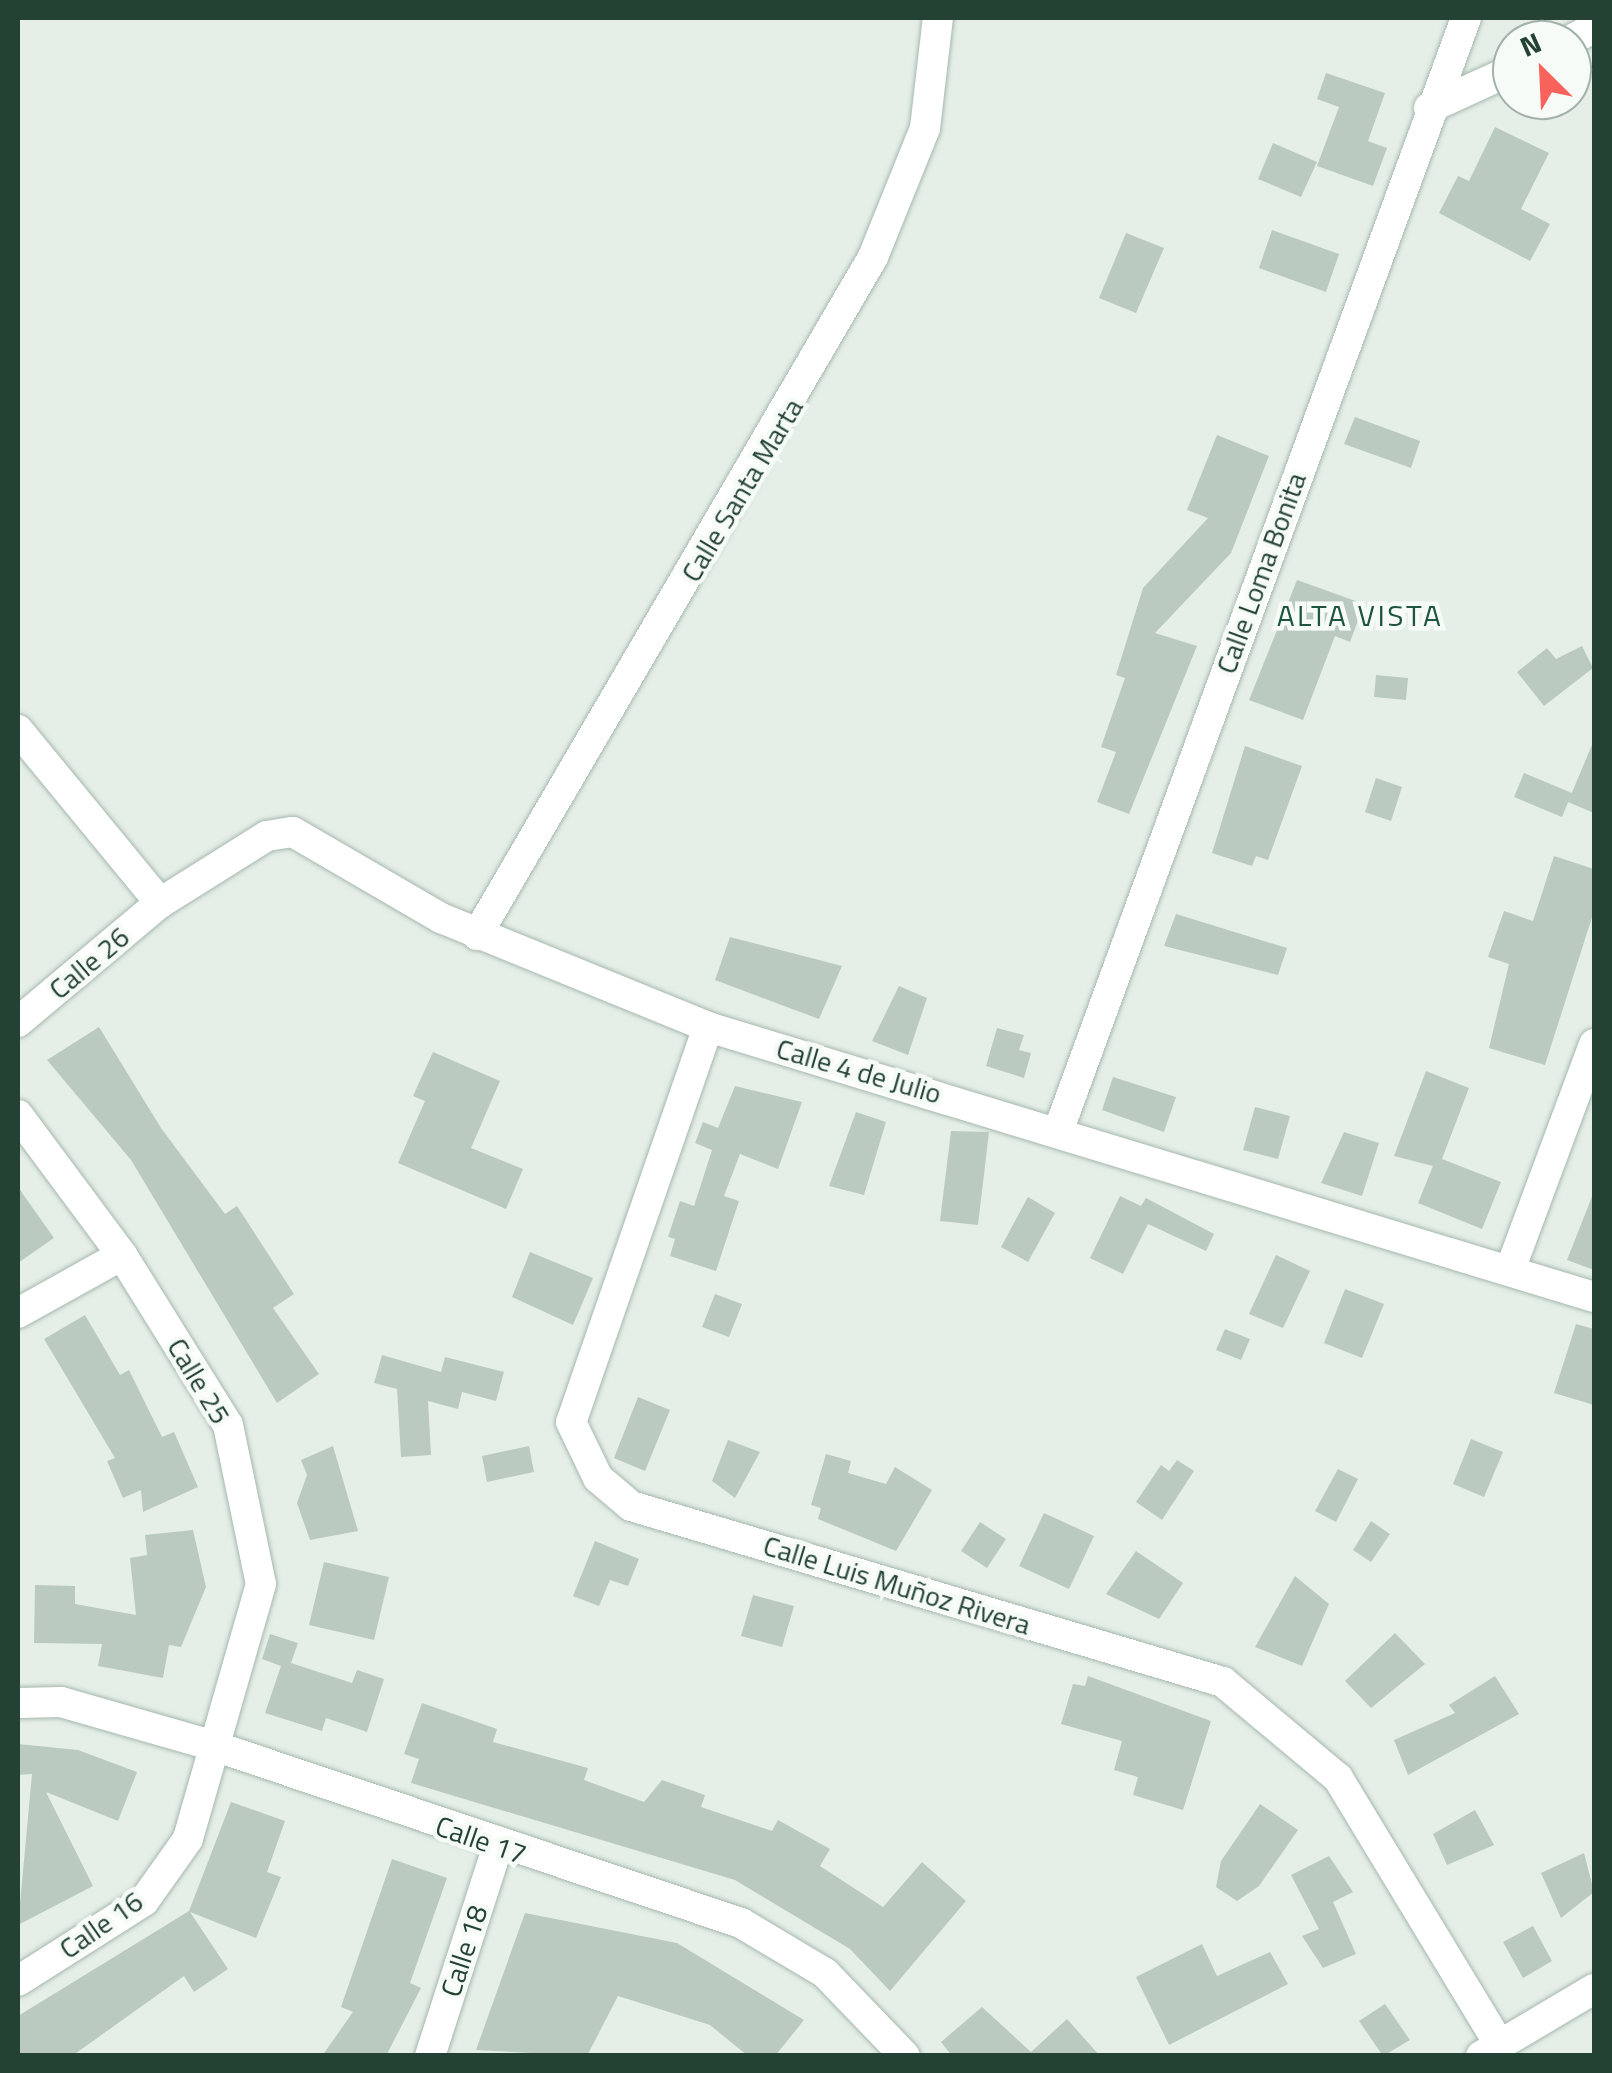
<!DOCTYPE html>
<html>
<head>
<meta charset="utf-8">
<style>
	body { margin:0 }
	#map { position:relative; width:1612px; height:2073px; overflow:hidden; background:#e5efe8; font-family:"Titillium Web",sans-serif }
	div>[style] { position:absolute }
	.building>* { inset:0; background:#bacac1 }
	.roads { filter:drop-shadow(0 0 2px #a7b8ae) drop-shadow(0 0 2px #a7b8ae) }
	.minor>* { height:30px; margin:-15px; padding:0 15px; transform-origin:15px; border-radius:15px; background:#fff }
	span { translate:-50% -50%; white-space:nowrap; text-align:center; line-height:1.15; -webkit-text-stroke:9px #f6fbf7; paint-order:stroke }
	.street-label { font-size:28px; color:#234233 }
	.neighbourhood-label { font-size:30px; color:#1e553d; letter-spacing:2.5px }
	.frame { position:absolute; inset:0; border:20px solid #234233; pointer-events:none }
	.north { position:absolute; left:1492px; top:20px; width:100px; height:100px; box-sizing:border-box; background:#f6fbf7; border:2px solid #a2b1a9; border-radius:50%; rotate:336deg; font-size:28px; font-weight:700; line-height:40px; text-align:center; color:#234233 }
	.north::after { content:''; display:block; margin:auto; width:35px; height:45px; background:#f7635b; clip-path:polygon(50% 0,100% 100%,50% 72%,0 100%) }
</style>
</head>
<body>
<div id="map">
	<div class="building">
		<i style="clip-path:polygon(1326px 73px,1385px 93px,1368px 141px,1387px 148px,1373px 186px,1317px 166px,1339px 107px,1317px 99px)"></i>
		<i style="clip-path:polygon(1495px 127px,1549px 153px,1521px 209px,1550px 224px,1530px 261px,1439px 213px,1458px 176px,1469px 181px)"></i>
		<i style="clip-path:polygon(1273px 143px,1317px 162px,1301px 197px,1258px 179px)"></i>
		<i style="clip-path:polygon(1272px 230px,1339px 254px,1326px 292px,1259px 268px)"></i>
		<i style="clip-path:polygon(1126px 233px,1164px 248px,1136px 313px,1099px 298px)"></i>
		<i style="clip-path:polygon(1355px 417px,1420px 441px,1411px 468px,1344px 444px)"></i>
		<i style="clip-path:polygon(1217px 435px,1269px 456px,1231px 553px,1155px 633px,1197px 646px,1129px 814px,1097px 802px,1116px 752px,1101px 747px,1125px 678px,1116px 675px,1143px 588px,1208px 518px,1187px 510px)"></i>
		<i style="clip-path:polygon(1297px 580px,1364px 604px,1350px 642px,1335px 636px,1303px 720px,1249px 700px)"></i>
		<i style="clip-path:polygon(1582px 646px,1593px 668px,1544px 706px,1517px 672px,1547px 648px,1556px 659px)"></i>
		<i style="clip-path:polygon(1376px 675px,1408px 678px,1406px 700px,1374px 697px)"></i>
		<i style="clip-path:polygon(1594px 740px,1594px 813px,1568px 802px)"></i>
		<i style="clip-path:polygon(1245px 746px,1302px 766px,1268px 860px,1256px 856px,1252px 866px,1212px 853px)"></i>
		<i style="clip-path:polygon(1524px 773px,1572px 793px,1562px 817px,1514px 797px)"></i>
		<i style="clip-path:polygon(1376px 778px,1402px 787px,1391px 821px,1365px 812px)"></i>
		<i style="clip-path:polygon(1554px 856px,1594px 869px,1594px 911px,1545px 1065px,1489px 1048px,1509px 964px,1488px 957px,1504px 911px,1533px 921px)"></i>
		<i style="clip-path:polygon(1176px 914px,1287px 948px,1278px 975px,1164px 946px)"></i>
		<i style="clip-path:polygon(730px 937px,842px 966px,819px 1019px,715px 980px)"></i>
		<i style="clip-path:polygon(899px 986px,927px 998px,908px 1055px,872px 1041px)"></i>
		<i style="clip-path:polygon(99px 1027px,161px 1128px,225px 1214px,237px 1206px,294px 1294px,273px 1308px,319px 1374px,277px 1403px,131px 1160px,47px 1060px)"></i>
		<i style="clip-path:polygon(997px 1028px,1024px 1035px,1019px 1050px,1031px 1053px,1024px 1078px,986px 1066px)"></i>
		<i style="clip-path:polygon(433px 1052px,500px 1081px,471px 1148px,523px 1169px,506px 1209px,398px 1163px,425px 1101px,413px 1096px)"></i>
		<i style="clip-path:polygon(1426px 1071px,1469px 1088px,1442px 1159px,1501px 1182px,1482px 1229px,1418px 1203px,1433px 1166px,1394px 1156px)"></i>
		<i style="clip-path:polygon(1113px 1077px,1176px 1097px,1164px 1132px,1102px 1110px)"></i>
		<i style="clip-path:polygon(735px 1086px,802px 1102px,778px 1169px,740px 1154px,724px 1196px,739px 1201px,716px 1271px,670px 1256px,675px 1239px,668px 1237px,680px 1201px,694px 1206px,712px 1150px,695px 1143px,703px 1122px,718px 1128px)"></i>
		<i style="clip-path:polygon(1255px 1107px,1290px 1116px,1278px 1159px,1243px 1150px)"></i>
		<i style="clip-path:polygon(856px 1112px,886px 1122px,864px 1195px,829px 1186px)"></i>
		<i style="clip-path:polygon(951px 1131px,989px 1132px,978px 1225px,940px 1221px)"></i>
		<i style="clip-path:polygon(1344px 1132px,1379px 1143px,1362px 1196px,1321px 1183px)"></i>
		<i style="clip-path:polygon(18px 1187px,54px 1238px,18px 1263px)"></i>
		<i style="clip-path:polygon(1593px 1194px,1594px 1195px,1594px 1270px,1567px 1260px)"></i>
		<i style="clip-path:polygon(1120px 1196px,1141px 1206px,1146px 1198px,1214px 1234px,1206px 1251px,1148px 1224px,1123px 1274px,1090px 1258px)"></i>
		<i style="clip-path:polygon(1028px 1197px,1055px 1213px,1028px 1262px,1001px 1247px)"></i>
		<i style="clip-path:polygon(530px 1252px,593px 1278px,573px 1325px,512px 1297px)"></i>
		<i style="clip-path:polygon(1276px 1255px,1310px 1271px,1283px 1328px,1249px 1314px)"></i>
		<i style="clip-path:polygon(1345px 1289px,1384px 1304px,1362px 1358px,1324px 1343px)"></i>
		<i style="clip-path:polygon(715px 1294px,742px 1304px,729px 1337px,702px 1327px)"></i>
		<i style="clip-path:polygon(85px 1315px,120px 1375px,129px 1370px,162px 1437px,174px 1432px,198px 1487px,143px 1512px,141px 1490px,123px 1498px,107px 1461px,115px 1458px,44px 1339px)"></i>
		<i style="clip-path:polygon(1576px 1324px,1594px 1329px,1594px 1405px,1554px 1393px)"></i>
		<i style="clip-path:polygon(1225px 1329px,1250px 1339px,1241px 1360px,1216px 1350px)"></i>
		<i style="clip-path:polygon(382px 1355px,441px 1372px,445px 1357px,504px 1372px,496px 1401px,462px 1392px,458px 1409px,428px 1401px,431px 1455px,401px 1457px,397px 1389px,374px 1383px)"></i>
		<i style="clip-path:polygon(638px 1397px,670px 1410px,645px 1471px,614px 1458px)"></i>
		<i style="clip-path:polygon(1471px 1439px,1503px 1452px,1484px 1497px,1453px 1484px)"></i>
		<i style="clip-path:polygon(728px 1440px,760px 1452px,735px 1498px,712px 1481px)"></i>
		<i style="clip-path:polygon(333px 1446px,358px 1531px,310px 1540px,297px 1503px,307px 1475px,301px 1460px)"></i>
		<i style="clip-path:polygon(529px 1446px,534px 1472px,487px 1482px,482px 1456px)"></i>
		<i style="clip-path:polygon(826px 1454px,851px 1461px,848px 1473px,886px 1484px,895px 1467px,932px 1490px,896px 1551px,818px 1519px,821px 1508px,811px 1505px)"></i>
		<i style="clip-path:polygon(1177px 1460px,1194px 1471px,1162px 1520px,1136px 1502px,1161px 1465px,1169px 1471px)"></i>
		<i style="clip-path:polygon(1338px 1469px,1358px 1479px,1336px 1522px,1315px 1511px)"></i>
		<i style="clip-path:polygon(1044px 1513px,1094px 1536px,1069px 1589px,1019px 1566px)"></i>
		<i style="clip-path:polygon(1371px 1521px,1390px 1534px,1371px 1562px,1353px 1550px)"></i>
		<i style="clip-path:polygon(980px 1522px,1006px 1539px,987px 1568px,961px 1551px)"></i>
		<i style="clip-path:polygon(193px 1530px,206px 1587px,181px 1647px,169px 1645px,163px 1678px,98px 1666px,102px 1644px,34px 1643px,35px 1585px,75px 1586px,75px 1604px,136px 1615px,130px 1558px,147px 1555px,145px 1535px)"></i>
		<i style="clip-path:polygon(595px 1541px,639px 1559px,628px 1586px,610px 1580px,599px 1606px,573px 1596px)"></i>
		<i style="clip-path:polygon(1136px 1551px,1183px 1583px,1159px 1619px,1106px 1594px)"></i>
		<i style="clip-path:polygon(324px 1562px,389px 1577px,374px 1640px,309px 1625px)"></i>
		<i style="clip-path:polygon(1295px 1576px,1329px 1604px,1302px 1666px,1255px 1647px)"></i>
		<i style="clip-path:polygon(753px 1595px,794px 1606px,782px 1647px,741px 1636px)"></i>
		<i style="clip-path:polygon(1395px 1633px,1425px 1664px,1371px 1708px,1345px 1681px)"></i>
		<i style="clip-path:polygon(270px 1634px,298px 1643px,291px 1663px,352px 1683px,357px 1670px,384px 1679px,367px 1732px,326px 1718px,322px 1731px,265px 1713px,281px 1666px,262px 1659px)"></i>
		<i style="clip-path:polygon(1088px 1676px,1211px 1721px,1183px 1810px,1133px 1795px,1138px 1777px,1114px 1770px,1122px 1741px,1061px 1724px,1073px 1684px,1085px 1686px)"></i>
		<i style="clip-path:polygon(1495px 1676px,1519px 1714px,1408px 1775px,1394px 1740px,1455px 1713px,1449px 1705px)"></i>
		<i style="clip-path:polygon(422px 1703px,497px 1729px,493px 1742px,588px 1768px,584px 1780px,644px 1802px,662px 1780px,705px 1795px,701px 1807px,772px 1831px,778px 1820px,830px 1849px,820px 1866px,883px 1907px,922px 1862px,966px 1901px,890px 1991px,850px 1949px,735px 1880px,411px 1783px,419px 1759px,404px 1754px)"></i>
		<i style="clip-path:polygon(18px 1744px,78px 1750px,137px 1772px,118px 1821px,46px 1792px,93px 1886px,18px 1925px,32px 1774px,18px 1775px)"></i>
		<i style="clip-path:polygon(231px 1802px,285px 1821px,267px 1872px,281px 1877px,256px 1938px,190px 1912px,228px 1969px,194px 1992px,184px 1976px,72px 2056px,18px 2056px,18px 2016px,189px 1911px)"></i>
		<i style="clip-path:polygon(1260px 1804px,1298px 1830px,1259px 1886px,1237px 1901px,1216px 1887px,1221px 1861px)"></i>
		<i style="clip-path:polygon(1475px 1810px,1494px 1845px,1447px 1865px,1433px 1834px)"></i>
		<i style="clip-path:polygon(1584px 1853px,1594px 1892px,1561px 1918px,1541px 1873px)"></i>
		<i style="clip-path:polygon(1329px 1856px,1353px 1892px,1333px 1902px,1356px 1954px,1323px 1968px,1302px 1936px,1319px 1929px,1291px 1875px)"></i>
		<i style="clip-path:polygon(392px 1859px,447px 1878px,410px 1983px,421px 1988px,386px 2056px,322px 2056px,353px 2012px,341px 2007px)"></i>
		<i style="clip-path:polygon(525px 1913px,677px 1943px,804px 2020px,775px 2056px,748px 2056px,710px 2025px,618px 1996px,587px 2056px,476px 2050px)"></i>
		<i style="clip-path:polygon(1533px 1926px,1552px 1961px,1523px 1978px,1503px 1942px)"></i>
		<i style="clip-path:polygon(1202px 1944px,1217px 1976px,1270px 1952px,1288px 1984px,1169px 2045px,1136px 1977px)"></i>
		<i style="clip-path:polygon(1385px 2004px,1410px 2040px,1383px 2056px,1359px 2021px)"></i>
		<i style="clip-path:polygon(982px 2007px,1031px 2052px,1067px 2019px,1100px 2056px,952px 2056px,941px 2042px)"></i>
	</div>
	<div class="roads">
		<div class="minor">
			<i style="left:1571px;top:40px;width:26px;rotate:-28deg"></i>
			<i style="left:1429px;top:108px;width:91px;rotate:-24.6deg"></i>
			<i style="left:18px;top:730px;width:224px;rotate:50.6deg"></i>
			<i style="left:477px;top:935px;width:785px;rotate:-59.71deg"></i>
			<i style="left:873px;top:257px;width:139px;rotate:-68deg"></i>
			<i style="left:925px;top:128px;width:111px;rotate:-83.3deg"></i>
			<i style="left:18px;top:1022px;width:185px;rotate:-40deg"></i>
			<i style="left:160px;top:903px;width:126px;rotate:-32.1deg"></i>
			<i style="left:267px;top:836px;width:26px;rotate:-9deg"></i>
			<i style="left:293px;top:832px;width:171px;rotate:30.2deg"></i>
			<i style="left:441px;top:918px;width:288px;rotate:22.2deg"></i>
			<i style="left:708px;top:1027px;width:926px;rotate:16.95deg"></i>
			<i style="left:708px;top:1027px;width:418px;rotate:109.1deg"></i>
			<i style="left:571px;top:1422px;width:62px;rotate:64.3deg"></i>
			<i style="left:598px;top:1478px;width:43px;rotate:40.3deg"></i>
			<i style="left:631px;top:1506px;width:618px;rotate:16.56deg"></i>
			<i style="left:1223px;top:1682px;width:150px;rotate:39.9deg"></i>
			<i style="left:1338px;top:1778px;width:311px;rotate:58.8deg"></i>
			<i style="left:18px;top:1115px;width:174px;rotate:53.4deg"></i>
			<i style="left:122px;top:1255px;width:200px;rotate:58.1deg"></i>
			<i style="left:228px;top:1425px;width:162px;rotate:78.3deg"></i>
			<i style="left:261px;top:1584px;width:265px;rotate:106deg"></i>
			<i style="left:188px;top:1839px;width:76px;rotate:125.4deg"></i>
			<i style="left:144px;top:1901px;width:149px;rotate:147.6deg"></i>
			<i style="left:1059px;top:1129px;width:1183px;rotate:-69.88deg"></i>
			<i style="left:1510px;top:1270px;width:241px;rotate:-69.6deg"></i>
			<i style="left:18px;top:1313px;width:119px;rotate:-29.1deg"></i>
			<i style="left:18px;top:1703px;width:43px;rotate:-1.3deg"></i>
			<i style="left:61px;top:1702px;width:156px;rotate:16deg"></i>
			<i style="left:211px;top:1745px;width:559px;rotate:18.56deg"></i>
			<i style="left:741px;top:1923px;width:98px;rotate:30.8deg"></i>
			<i style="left:825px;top:1973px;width:115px;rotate:46.1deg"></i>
			<i style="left:430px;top:2056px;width:221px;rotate:-72.1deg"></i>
			<i style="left:1481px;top:2056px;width:131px;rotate:-30.7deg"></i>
		</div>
	</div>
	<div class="street-label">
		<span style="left:742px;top:490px;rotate:-59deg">Calle Santa Marta</span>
		<span style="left:1261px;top:573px;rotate:-70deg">Calle Loma Bonita</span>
		<span style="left:89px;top:963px;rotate:-40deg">Calle 26</span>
		<span style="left:859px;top:1071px;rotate:16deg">Calle 4 de Julio</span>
		<span style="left:199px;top:1381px;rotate:59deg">Calle 25</span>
		<span style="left:897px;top:1585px;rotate:17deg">Calle Luis Muñoz Rivera</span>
		<span style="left:481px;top:1840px;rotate:19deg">Calle 17</span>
		<span style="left:101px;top:1925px;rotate:-35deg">Calle 16</span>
		<span style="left:464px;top:1951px;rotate:-72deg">Calle 18</span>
	</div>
	<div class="neighbourhood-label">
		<span style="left:1360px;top:615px">ALTA VISTA</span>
	</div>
	<div class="frame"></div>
	<div class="north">N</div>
</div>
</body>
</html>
